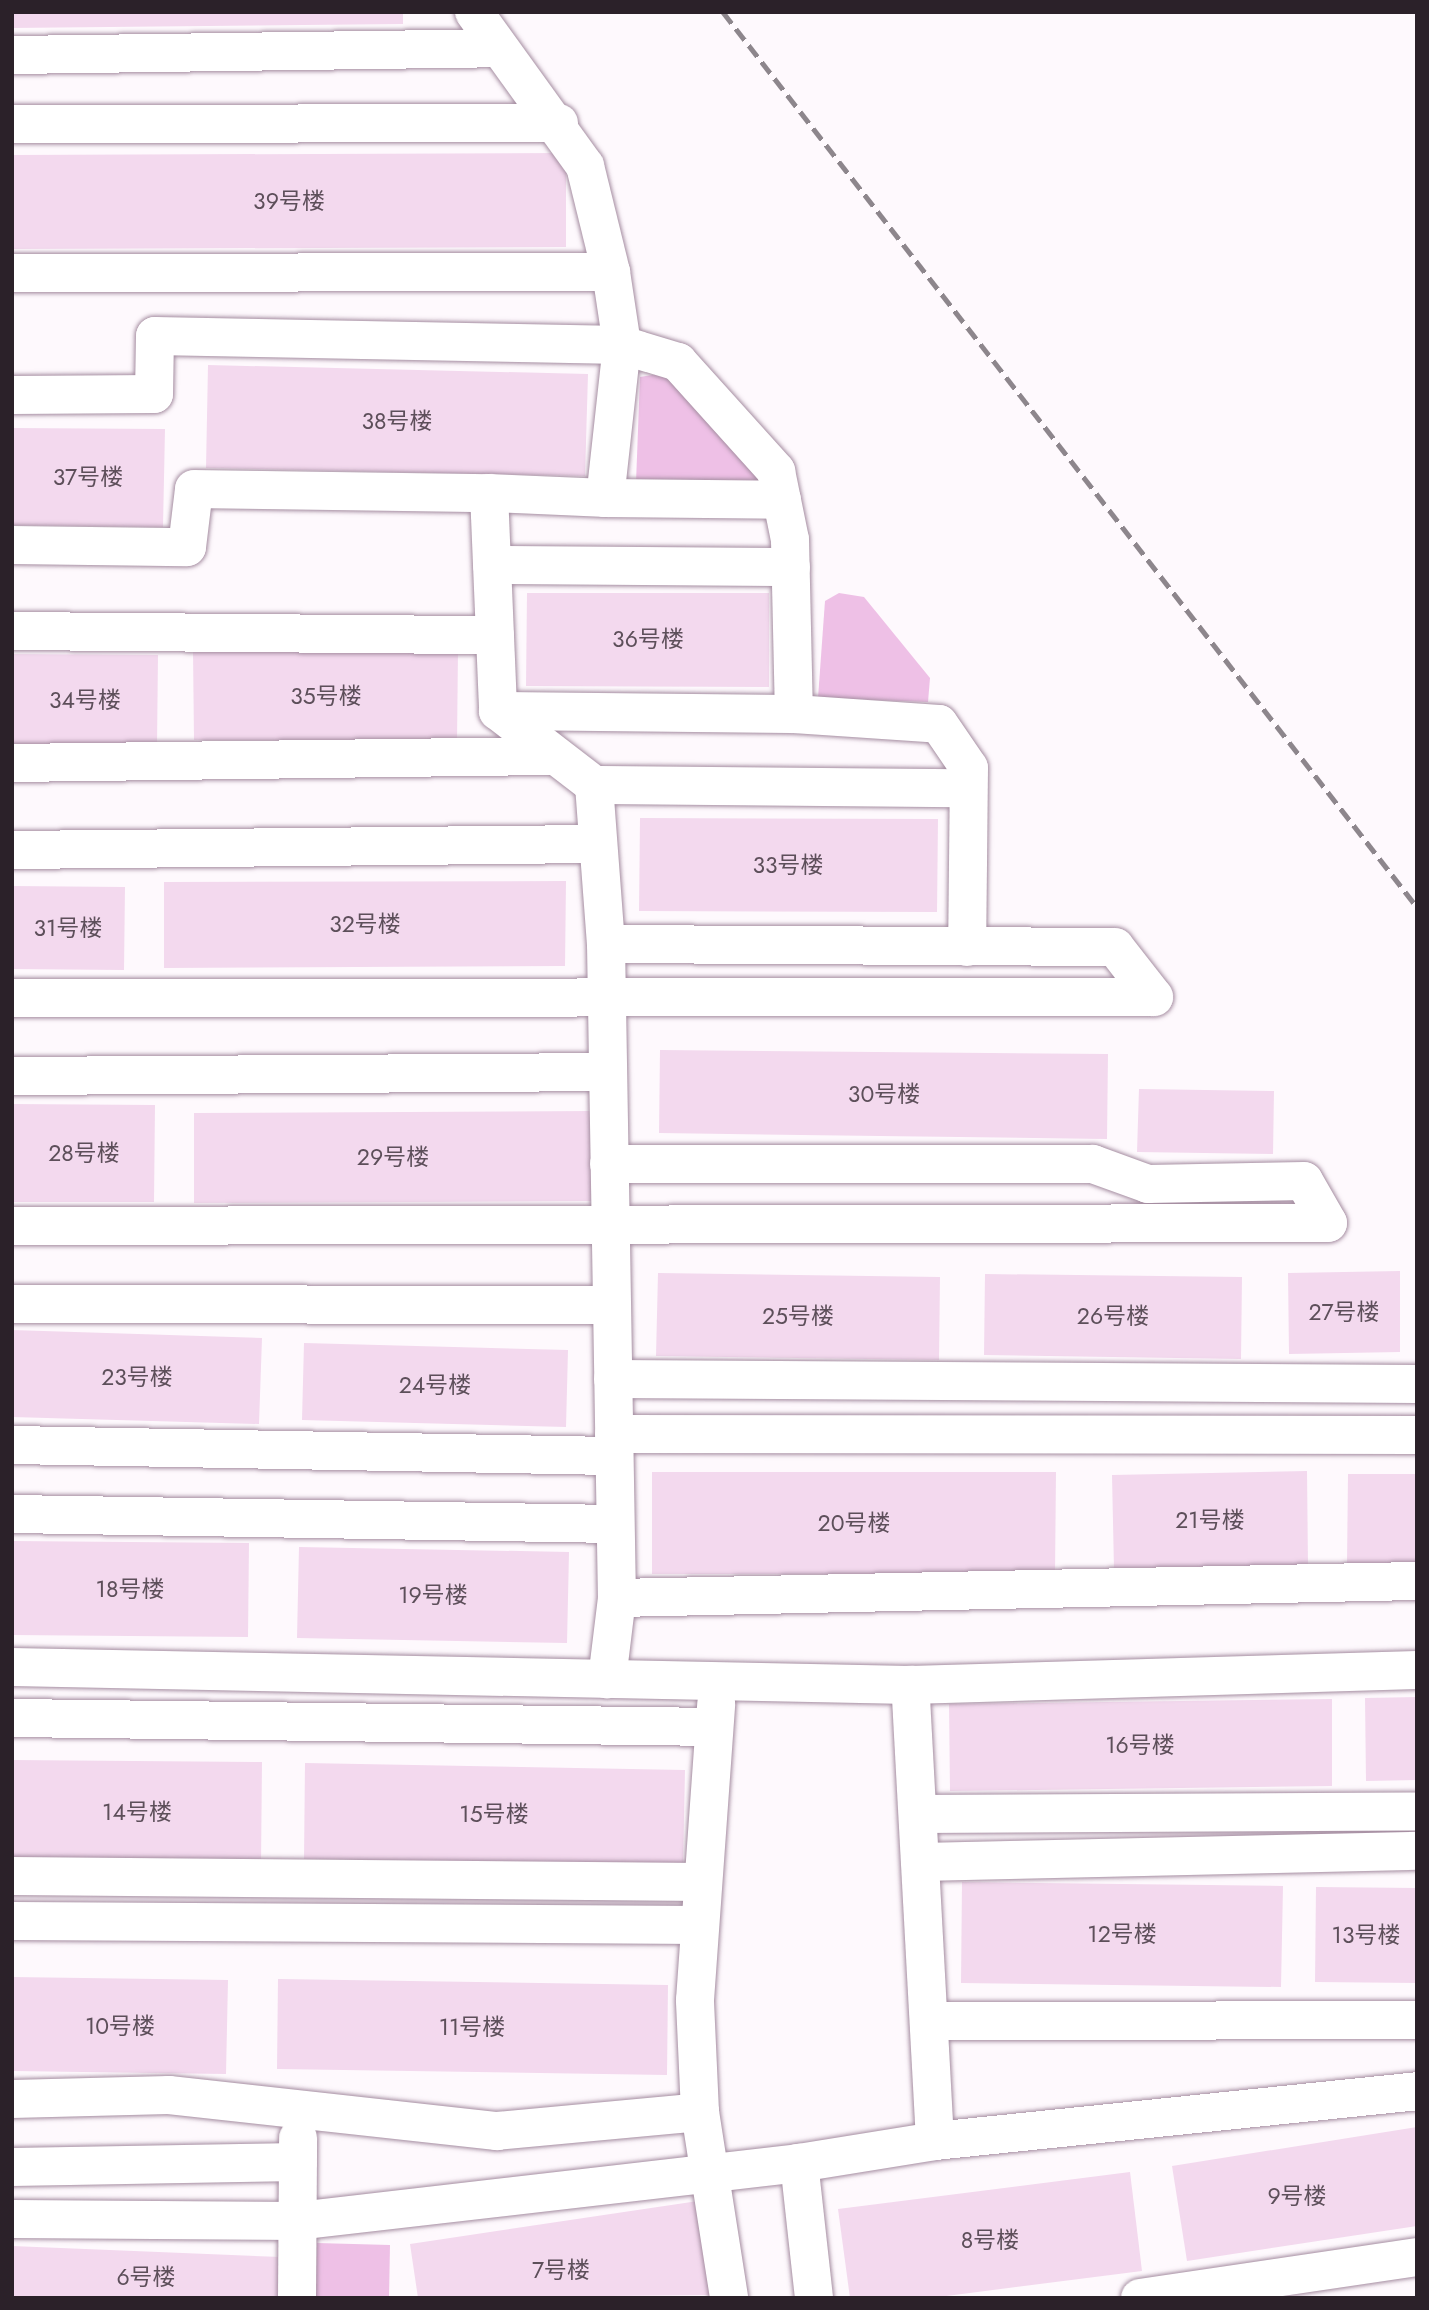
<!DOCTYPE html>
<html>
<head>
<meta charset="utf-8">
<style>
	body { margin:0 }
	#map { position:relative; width:1429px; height:2310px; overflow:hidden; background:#fef9fd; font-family:Jost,"Noto Sans SC",sans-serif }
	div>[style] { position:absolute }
	.green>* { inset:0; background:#eec0e6 }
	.building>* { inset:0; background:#f3d9ee }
	.roads { filter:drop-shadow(0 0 2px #a58da1) drop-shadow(0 0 2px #a58da1) }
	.minor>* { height:38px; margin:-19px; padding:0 19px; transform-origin:19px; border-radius:19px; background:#fff }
	.rail>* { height:5px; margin-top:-2.5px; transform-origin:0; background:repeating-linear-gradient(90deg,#8d868c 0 14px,transparent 0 21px) }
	span { translate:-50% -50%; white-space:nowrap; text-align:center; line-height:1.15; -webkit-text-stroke:7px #fff; paint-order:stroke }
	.number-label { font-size:23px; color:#5d4f5a }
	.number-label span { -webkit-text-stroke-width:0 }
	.frame { position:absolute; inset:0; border:14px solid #2b2129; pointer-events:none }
</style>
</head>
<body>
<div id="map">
	<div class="green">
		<i style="clip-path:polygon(658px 374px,679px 381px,762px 476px,757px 488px,636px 483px,640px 377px)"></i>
		<i style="clip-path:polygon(839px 593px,864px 597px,930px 678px,928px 702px,818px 698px,825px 601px)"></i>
		<i style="clip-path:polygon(317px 2243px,390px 2245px,389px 2298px,315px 2298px)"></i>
	</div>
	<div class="building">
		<i style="clip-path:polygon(12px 12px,403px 12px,403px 24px,12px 28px)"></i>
		<i style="clip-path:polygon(566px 153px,566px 247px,12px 249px,12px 155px)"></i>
		<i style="clip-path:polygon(208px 365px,588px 374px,585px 476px,206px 468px)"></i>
		<i style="clip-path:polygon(12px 428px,165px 429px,163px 527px,12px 525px)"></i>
		<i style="clip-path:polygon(527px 593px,769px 593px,769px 687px,526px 686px)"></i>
		<i style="clip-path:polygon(193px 651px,458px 651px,457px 741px,194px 740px)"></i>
		<i style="clip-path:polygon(12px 654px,158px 655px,157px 745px,12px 744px)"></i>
		<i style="clip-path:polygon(640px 818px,938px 819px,937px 912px,639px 911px)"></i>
		<i style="clip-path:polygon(566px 881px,565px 966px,164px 968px,164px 882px)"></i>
		<i style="clip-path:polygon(12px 886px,125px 887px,124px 970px,12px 969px)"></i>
		<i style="clip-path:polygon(660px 1050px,1108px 1054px,1107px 1139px,659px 1133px)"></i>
		<i style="clip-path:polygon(1139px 1089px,1274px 1091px,1273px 1154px,1137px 1152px)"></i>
		<i style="clip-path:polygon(12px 1104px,155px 1105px,154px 1202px,12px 1202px)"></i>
		<i style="clip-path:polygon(593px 1111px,593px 1201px,194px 1203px,194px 1113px)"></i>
		<i style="clip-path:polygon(1400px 1271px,1400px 1352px,1289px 1354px,1288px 1273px)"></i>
		<i style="clip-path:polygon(658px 1273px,940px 1277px,939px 1360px,656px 1356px)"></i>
		<i style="clip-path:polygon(985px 1274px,1242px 1277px,1241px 1359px,984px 1355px)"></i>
		<i style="clip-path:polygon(12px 1330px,262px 1338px,259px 1424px,12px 1417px)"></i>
		<i style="clip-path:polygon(304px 1343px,568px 1350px,566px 1427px,302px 1420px)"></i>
		<i style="clip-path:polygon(1307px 1471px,1308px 1566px,1114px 1569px,1112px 1475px)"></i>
		<i style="clip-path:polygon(652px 1472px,1056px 1472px,1055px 1574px,652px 1574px)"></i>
		<i style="clip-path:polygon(1348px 1474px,1417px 1474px,1417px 1564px,1347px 1564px)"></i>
		<i style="clip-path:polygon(12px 1541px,249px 1543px,248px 1637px,12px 1635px)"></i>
		<i style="clip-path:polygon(299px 1547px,569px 1552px,567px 1643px,297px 1638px)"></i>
		<i style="clip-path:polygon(1417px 1697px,1417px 1780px,1366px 1781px,1365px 1698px)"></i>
		<i style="clip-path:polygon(1332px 1699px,1332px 1786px,950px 1791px,949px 1704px)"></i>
		<i style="clip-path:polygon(12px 1760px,262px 1762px,261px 1864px,12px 1861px)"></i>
		<i style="clip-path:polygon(305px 1763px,685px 1770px,683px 1865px,304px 1859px)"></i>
		<i style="clip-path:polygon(962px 1882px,1283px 1886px,1281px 1987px,961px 1983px)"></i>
		<i style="clip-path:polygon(1316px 1887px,1417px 1888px,1417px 1983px,1315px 1982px)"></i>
		<i style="clip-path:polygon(12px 1977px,228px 1980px,226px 2074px,12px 2071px)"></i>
		<i style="clip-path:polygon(278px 1979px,668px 1985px,667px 2075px,277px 2069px)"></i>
		<i style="clip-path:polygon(1417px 2127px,1417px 2226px,1187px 2261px,1172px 2166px)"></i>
		<i style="clip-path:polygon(1130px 2172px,1142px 2271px,931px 2298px,850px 2298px,838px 2209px)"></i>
		<i style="clip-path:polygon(698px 2201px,711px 2295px,418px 2298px,410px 2244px)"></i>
		<i style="clip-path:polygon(12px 2246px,281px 2257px,279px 2298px,12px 2298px)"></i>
	</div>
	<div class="roads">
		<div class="minor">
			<i style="left:474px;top:12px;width:190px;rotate:54.2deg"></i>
			<i style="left:585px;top:166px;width:109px;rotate:76.2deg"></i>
			<i style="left:12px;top:55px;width:487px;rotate:-0.8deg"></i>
			<i style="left:12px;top:124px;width:547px;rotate:-0.1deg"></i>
			<i style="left:12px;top:273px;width:599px;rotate:-0.1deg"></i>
			<i style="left:611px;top:272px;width:74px;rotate:81.4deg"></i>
			<i style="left:622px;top:345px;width:154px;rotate:96.3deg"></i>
			<i style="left:605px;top:498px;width:116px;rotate:-177.5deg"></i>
			<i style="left:489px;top:493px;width:218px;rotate:87.6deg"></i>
			<i style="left:498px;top:711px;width:121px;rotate:37.6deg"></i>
			<i style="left:594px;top:785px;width:159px;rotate:85.7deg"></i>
			<i style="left:606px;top:944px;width:654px;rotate:89.04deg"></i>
			<i style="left:617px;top:1598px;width:82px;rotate:97deg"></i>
			<i style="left:12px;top:395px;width:142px;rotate:-0.4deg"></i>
			<i style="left:154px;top:394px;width:58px;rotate:-89deg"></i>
			<i style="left:155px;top:336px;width:467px;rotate:1.1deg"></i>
			<i style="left:622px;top:345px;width:59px;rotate:16.9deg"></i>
			<i style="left:678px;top:362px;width:147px;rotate:48deg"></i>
			<i style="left:776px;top:471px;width:70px;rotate:78.5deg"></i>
			<i style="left:790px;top:540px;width:174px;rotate:88.7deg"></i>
			<i style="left:794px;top:714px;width:145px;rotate:3.9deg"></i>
			<i style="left:939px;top:724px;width:53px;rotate:55.7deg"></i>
			<i style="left:969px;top:768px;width:179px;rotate:90.6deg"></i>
			<i style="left:605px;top:498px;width:177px;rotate:0.6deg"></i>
			<i style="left:12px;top:545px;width:175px;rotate:0.7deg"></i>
			<i style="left:187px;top:547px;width:58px;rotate:-83.1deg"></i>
			<i style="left:194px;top:489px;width:295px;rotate:0.8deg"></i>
			<i style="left:492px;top:565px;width:299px;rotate:0.4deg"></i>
			<i style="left:12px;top:631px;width:483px;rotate:0.5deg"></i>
			<i style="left:498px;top:711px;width:296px;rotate:0.6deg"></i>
			<i style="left:12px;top:763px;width:538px;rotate:-0.75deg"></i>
			<i style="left:594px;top:785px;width:374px;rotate:0.5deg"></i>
			<i style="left:12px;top:850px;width:586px;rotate:-0.59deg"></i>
			<i style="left:12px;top:998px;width:1142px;rotate:-0.05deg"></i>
			<i style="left:1154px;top:997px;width:63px;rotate:-128deg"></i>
			<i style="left:1115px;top:947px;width:509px;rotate:-179.66deg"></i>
			<i style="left:12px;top:1076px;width:596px;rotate:-0.38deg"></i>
			<i style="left:12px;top:1226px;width:1316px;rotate:-0.13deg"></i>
			<i style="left:1328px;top:1223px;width:48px;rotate:-119.7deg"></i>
			<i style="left:1304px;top:1181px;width:156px;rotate:178.9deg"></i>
			<i style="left:1148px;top:1184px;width:59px;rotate:-160deg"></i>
			<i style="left:1093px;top:1164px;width:484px;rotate:180deg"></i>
			<i style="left:12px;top:1304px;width:597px;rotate:0.1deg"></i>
			<i style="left:613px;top:1379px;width:804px;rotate:0.36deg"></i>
			<i style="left:614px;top:1434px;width:803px;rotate:0.07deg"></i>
			<i style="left:12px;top:1445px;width:602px;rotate:1.05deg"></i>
			<i style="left:12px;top:1514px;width:603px;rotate:0.95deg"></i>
			<i style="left:617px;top:1598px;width:800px;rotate:-1.22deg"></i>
			<i style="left:12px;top:1667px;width:898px;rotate:1.15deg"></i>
			<i style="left:910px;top:1685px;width:507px;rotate:-1.69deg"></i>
			<i style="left:12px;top:1718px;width:702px;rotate:0.73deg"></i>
			<i style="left:918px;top:1814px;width:499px;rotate:-0.3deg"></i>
			<i style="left:921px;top:1862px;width:496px;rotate:-1.3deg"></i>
			<i style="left:12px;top:1876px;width:691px;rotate:0.5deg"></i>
			<i style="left:12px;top:1921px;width:688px;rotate:0.33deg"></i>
			<i style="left:930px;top:2021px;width:487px;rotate:-0.1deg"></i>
			<i style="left:12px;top:2099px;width:157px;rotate:-1.5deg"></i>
			<i style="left:169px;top:2095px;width:330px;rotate:6.3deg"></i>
			<i style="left:497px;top:2131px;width:204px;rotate:-5.3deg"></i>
			<i style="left:700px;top:2112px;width:188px;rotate:81.1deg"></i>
			<i style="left:700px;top:2112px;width:112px;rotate:-92.6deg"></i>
			<i style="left:695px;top:2000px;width:297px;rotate:-85.9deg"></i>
			<i style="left:935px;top:2141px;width:485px;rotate:-5.9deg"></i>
			<i style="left:12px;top:2167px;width:286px;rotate:-1deg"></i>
			<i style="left:12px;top:2219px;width:285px;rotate:0.4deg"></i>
			<i style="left:297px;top:2221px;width:505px;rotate:-6.59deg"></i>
			<i style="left:297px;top:2298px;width:160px;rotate:-89.6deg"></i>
			<i style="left:814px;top:2298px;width:136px;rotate:-96.3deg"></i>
			<i style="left:799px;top:2163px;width:138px;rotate:-9.2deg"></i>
			<i style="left:935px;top:2141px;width:457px;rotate:-93.1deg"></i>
			<i style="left:1140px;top:2298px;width:280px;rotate:-8.4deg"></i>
		</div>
	</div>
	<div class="rail">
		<i style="left:723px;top:12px;width:1133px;rotate:52.21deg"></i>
	</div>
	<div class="number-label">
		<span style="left:289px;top:201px">39号楼</span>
		<span style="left:397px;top:421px">38号楼</span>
		<span style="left:88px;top:477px">37号楼</span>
		<span style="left:648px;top:639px">36号楼</span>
		<span style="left:326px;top:696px">35号楼</span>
		<span style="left:85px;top:700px">34号楼</span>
		<span style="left:788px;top:865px">33号楼</span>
		<span style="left:365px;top:924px">32号楼</span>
		<span style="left:68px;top:928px">31号楼</span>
		<span style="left:884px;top:1094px">30号楼</span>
		<span style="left:84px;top:1153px">28号楼</span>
		<span style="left:393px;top:1157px">29号楼</span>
		<span style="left:1344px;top:1312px">27号楼</span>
		<span style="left:798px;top:1316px">25号楼</span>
		<span style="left:1113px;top:1316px">26号楼</span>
		<span style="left:137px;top:1377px">23号楼</span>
		<span style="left:435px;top:1385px">24号楼</span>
		<span style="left:1210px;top:1520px">21号楼</span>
		<span style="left:854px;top:1523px">20号楼</span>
		<span style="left:130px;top:1589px">18号楼</span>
		<span style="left:433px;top:1595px">19号楼</span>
		<span style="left:1140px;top:1745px">16号楼</span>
		<span style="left:137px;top:1812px">14号楼</span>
		<span style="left:494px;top:1814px">15号楼</span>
		<span style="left:1122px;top:1934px">12号楼</span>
		<span style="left:1366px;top:1935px">13号楼</span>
		<span style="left:120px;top:2026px">10号楼</span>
		<span style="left:472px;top:2027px">11号楼</span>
		<span style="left:1297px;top:2196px">9号楼</span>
		<span style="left:990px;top:2240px">8号楼</span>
		<span style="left:561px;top:2270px">7号楼</span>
		<span style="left:146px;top:2277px">6号楼</span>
	</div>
	<div class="frame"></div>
</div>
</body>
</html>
